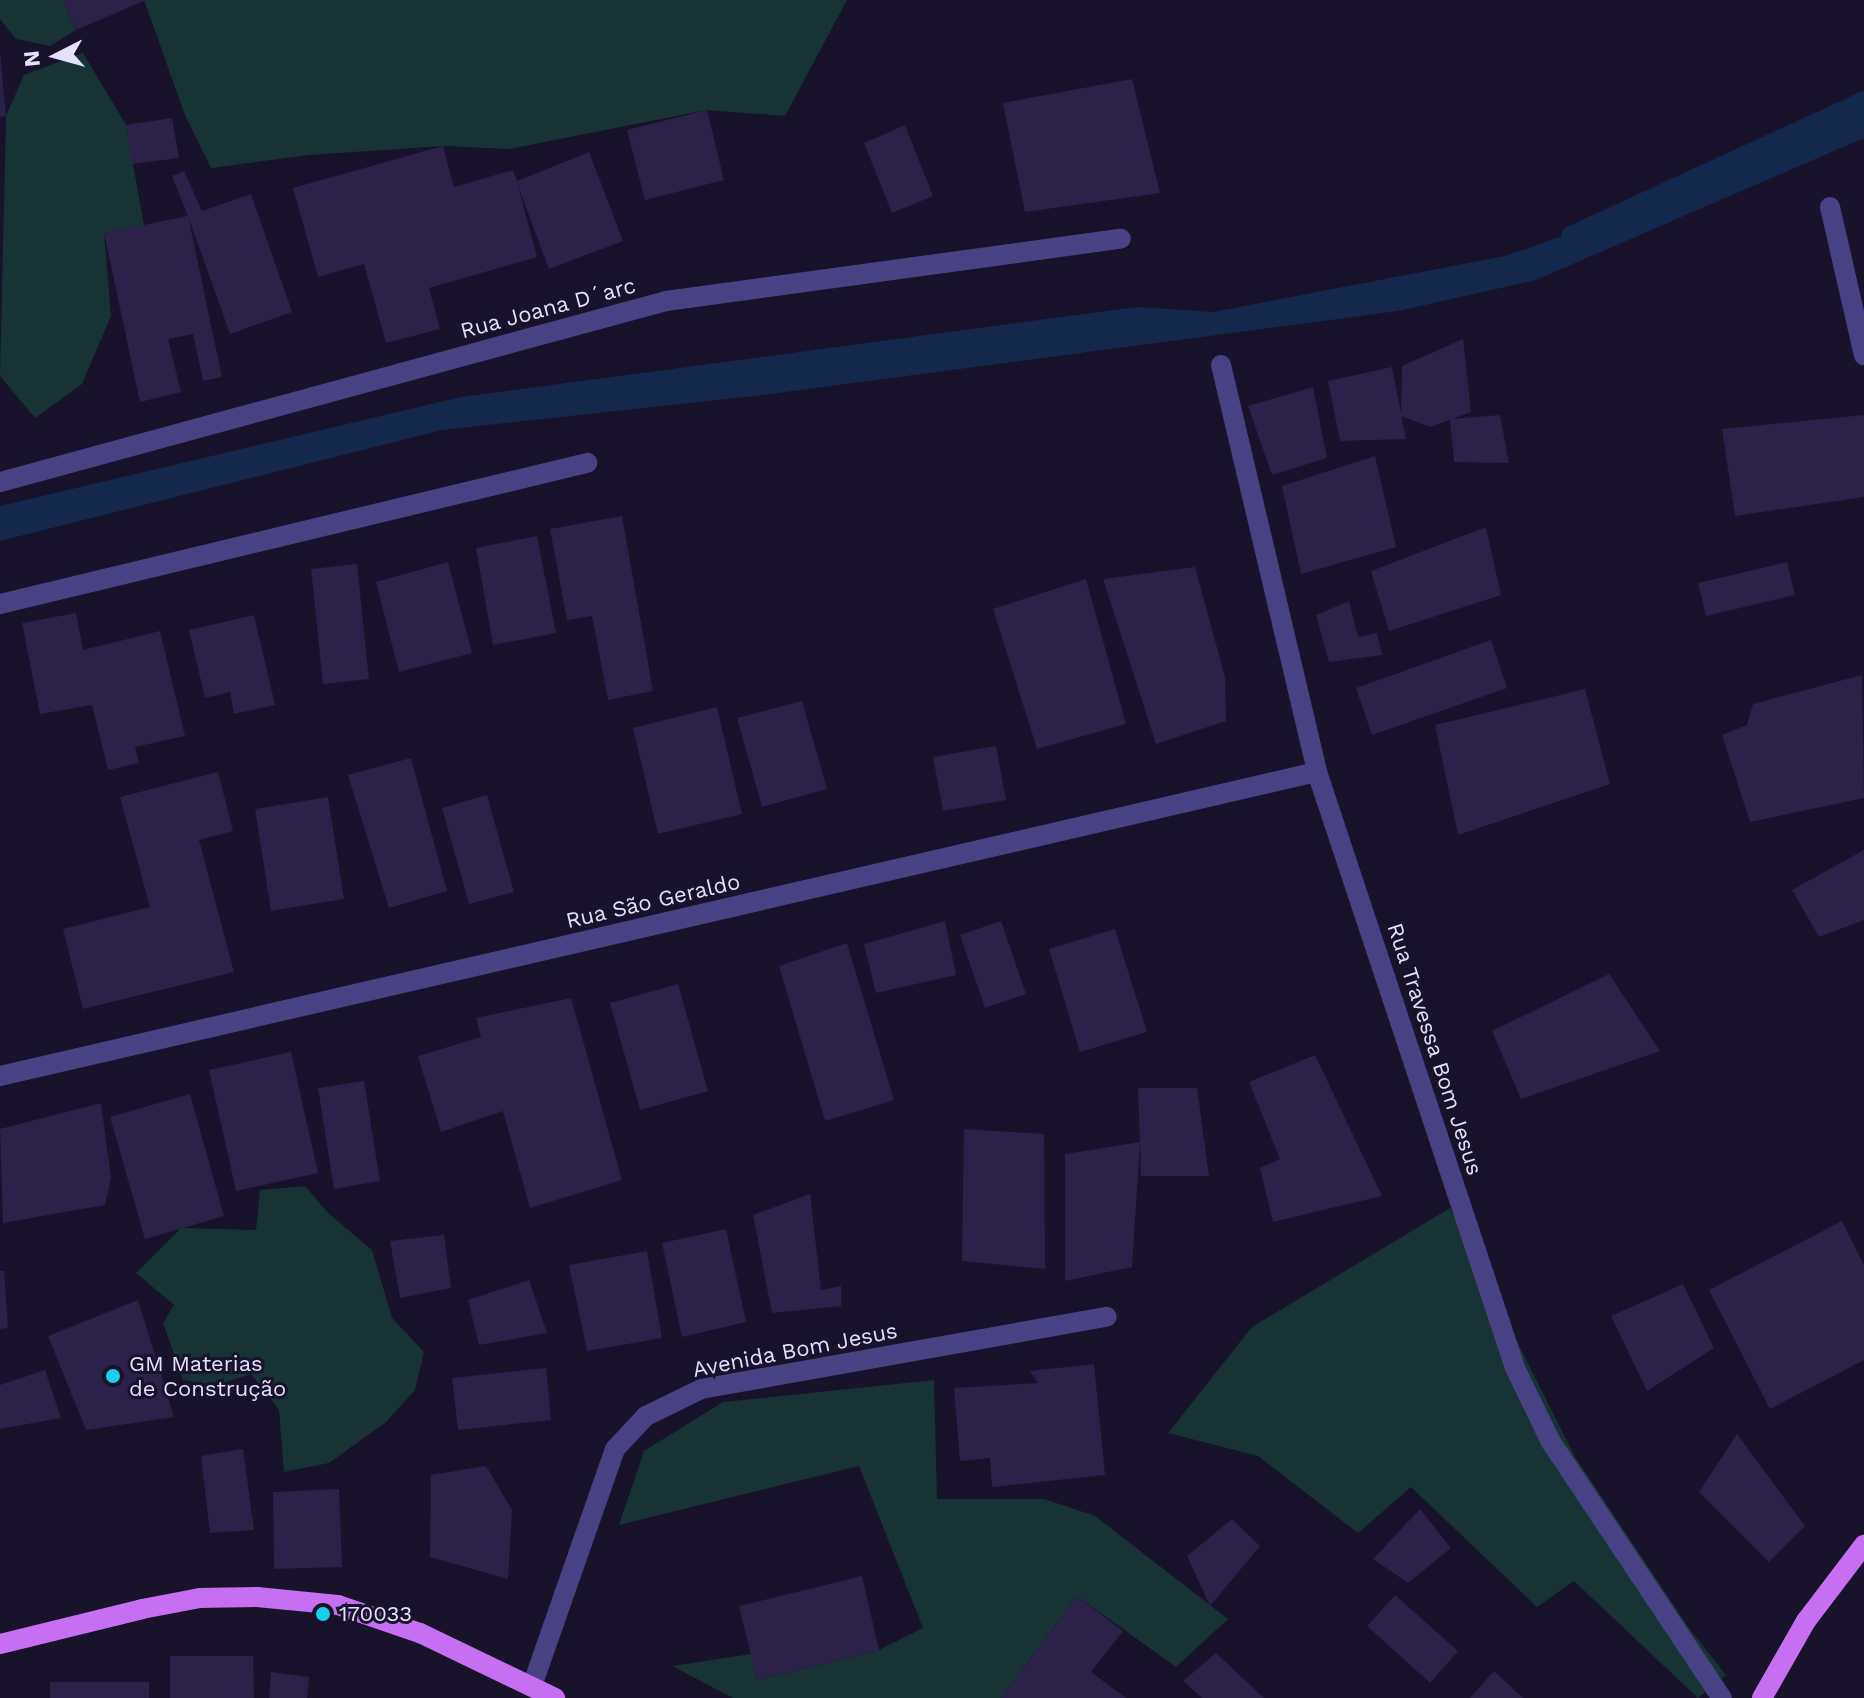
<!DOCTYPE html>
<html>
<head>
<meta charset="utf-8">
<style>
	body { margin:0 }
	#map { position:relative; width:1864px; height:1698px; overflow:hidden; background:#18132a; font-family:"Work Sans",sans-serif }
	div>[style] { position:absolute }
	.green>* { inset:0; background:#173333 }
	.water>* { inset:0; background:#14274d }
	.stream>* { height:20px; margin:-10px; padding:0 10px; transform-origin:10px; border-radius:10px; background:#14274d }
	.building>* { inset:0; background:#2b2149 }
	.minor>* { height:20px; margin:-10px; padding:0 10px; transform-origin:10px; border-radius:10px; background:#484285 }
	.major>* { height:20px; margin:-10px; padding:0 10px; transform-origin:10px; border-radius:10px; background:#c76ff3 }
	.dots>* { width:22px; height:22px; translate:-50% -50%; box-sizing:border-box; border:4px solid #18132a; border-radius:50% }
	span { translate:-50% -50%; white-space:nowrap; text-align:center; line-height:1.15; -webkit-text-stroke:6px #18132a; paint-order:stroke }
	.street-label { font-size:22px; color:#e3dffc }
	.poi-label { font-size:22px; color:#e3dffc }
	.left { translate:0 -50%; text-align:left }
	.north { position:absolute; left:16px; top:16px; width:80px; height:80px; -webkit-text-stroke:6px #18132a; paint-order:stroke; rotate:264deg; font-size:22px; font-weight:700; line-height:32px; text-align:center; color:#e3dffc }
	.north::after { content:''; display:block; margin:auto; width:28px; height:36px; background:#e3dffc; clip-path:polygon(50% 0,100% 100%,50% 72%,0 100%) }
</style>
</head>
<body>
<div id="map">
	<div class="green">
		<i style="clip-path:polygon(0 0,63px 0,76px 30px,50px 46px,16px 39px,0 19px)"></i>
		<i style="clip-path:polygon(144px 0,847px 0,785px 116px,707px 110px,509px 149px,443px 146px,309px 155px,211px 168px,185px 115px)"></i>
		<i style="clip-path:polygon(83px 53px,126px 125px,144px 225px,104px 233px,111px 316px,82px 384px,35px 418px,0 376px,6px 116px,24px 75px)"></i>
		<i style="clip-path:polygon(305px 1186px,329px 1214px,372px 1250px,392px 1318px,424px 1352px,415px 1390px,386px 1422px,329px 1463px,284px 1472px,279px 1410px,251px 1374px,216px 1385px,183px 1380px,163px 1323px,174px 1305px,136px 1273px,181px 1228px,256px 1230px,260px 1190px)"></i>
		<i style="clip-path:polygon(1450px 1208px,1574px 1455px,1689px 1628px,1726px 1675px,1698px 1698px,1574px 1581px,1537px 1607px,1411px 1487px,1358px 1533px,1258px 1456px,1168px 1433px,1252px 1327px)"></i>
		<i style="clip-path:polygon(934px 1380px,937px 1499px,1044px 1499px,1095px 1516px,1228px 1619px,1176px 1667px,1077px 1596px,1001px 1698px,733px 1698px,672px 1666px,751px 1654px,757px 1680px,879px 1650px,923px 1628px,859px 1466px,619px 1525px,644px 1451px,723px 1402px)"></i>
	</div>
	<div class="water">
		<i style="clip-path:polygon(1864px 106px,1864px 138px,1536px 280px,1398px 311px,763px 395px,442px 430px,0 541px,0 506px,461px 397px,1137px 307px,1213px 312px,1505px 256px,1643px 208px,1838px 111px)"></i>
	</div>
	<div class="stream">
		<i style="left:1571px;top:236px;width:323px;rotate:-24.7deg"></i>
	</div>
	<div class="building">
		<i style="clip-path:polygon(63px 0,146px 0,76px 30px)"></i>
		<i style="clip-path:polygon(0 52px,6px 116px,0 117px)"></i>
		<i style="clip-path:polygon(1132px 79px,1160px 193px,1025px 212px,1003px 103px)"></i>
		<i style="clip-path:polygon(707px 110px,724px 180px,645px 200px,627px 130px)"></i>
		<i style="clip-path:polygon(172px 118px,179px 158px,132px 164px,126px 125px)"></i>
		<i style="clip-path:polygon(905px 125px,933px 196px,892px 213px,864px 143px)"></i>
		<i style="clip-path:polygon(443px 146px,454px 187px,513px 170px,517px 181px,589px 152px,623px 241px,549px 269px,518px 186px,537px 257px,429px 288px,440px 329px,386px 343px,364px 264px,318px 277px,293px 188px)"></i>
		<i style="clip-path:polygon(184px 171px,202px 211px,251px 194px,292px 312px,230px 334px,188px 216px,222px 377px,203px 381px,193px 334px,168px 339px,181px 392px,140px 402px,104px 233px,188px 216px,172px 176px)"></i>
		<i style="clip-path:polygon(1463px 339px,1471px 412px,1431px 427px,1401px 416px,1402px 366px)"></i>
		<i style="clip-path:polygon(1392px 367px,1406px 439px,1340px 441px,1328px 381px)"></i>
		<i style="clip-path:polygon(1313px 387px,1327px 458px,1272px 475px,1248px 406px)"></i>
		<i style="clip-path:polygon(1500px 415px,1509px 463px,1454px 462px,1450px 419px)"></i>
		<i style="clip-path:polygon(1864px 415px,1864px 497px,1735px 516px,1722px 429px)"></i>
		<i style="clip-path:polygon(1375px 456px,1396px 547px,1301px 574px,1282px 486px)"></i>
		<i style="clip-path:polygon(622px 516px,653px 691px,608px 700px,592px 616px,567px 620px,550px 529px)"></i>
		<i style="clip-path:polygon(1486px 527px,1501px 595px,1389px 631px,1371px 571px)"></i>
		<i style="clip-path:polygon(537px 536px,556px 633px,493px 645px,476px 548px)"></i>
		<i style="clip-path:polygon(448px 562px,472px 653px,399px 672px,376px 582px)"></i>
		<i style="clip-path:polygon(1787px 562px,1795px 595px,1706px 616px,1698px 583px)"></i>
		<i style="clip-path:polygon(357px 564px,369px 679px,323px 684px,311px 569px)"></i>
		<i style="clip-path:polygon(1195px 567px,1225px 677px,1226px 721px,1156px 744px,1103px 579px)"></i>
		<i style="clip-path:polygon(1086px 579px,1126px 724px,1037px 749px,993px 609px)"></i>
		<i style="clip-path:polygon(1349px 601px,1358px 637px,1377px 633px,1382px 655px,1329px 662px,1316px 615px)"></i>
		<i style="clip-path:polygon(76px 613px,83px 650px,160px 631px,185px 736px,135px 747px,139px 763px,108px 770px,92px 705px,40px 714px,22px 623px)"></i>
		<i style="clip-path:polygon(254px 615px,275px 705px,234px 714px,230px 692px,205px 698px,189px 630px)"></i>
		<i style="clip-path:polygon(1491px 640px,1507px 688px,1372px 735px,1356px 688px)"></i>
		<i style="clip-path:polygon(1862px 675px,1864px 798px,1750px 822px,1722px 735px,1747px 725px,1753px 704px)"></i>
		<i style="clip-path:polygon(1585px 689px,1610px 784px,1458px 835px,1435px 725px)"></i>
		<i style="clip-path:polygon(802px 701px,827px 789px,762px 807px,737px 718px)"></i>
		<i style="clip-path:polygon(717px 707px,742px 814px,658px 834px,633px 728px)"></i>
		<i style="clip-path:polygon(996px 746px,1006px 800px,943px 811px,933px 757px)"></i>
		<i style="clip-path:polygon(411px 758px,447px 891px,389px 908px,348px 775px)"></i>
		<i style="clip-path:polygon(218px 772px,233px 831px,199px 840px,234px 972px,83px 1009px,63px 929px,150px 907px,120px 797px)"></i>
		<i style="clip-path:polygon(487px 795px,514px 892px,469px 904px,442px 808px)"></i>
		<i style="clip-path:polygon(328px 797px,344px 899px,271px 911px,255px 809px)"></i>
		<i style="clip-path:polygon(1864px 850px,1864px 920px,1819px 937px,1792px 890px)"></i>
		<i style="clip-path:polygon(945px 921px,956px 975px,876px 993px,864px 944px)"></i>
		<i style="clip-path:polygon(1001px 921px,1026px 994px,985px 1008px,960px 935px)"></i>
		<i style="clip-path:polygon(1115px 929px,1147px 1032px,1080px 1052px,1049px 949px)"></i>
		<i style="clip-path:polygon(847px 943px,894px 1100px,825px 1121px,779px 966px)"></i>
		<i style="clip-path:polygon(1609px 974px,1660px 1051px,1521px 1099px,1492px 1031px)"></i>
		<i style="clip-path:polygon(678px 984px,708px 1091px,640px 1110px,610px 1003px)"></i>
		<i style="clip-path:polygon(571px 998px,622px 1180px,530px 1208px,503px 1111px,441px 1132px,418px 1056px,481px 1037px,476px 1018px)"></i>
		<i style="clip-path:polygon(291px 1052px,318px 1173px,236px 1191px,209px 1070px)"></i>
		<i style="clip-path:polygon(1315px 1055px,1382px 1196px,1273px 1222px,1260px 1168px,1280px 1159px,1249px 1082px)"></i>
		<i style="clip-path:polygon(364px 1081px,380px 1181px,334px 1189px,318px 1088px)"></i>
		<i style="clip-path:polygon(1138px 1088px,1197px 1088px,1209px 1176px,1141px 1176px,1140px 1142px,1132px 1267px,1065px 1281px,1065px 1154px,1140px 1142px)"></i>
		<i style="clip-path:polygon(190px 1094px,224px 1216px,145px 1239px,110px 1117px)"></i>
		<i style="clip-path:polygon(101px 1103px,111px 1178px,105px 1205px,3px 1223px,0 1129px)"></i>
		<i style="clip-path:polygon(964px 1129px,1044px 1134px,1045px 1269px,962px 1261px)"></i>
		<i style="clip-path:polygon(810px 1194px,821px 1290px,841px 1286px,841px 1306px,772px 1313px,753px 1215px)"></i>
		<i style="clip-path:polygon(1842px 1221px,1864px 1265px,1864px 1360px,1770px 1409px,1709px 1290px)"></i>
		<i style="clip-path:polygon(726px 1229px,746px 1322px,682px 1337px,662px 1243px)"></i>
		<i style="clip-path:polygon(444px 1235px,451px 1288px,400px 1298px,390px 1241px)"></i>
		<i style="clip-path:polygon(647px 1251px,662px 1338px,587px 1351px,569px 1265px)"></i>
		<i style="clip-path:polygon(0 1271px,4px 1271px,8px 1328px,0 1329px)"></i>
		<i style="clip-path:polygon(529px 1280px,547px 1333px,479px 1345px,468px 1300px)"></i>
		<i style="clip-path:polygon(1683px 1284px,1714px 1348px,1647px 1391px,1611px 1316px)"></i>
		<i style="clip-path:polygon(138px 1300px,174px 1417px,86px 1430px,48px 1336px)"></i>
		<i style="clip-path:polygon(1094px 1364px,1105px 1475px,992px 1487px,990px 1458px,960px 1461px,954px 1388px,1038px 1383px,1030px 1371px)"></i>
		<i style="clip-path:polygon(546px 1368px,551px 1420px,458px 1430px,452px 1378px)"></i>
		<i style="clip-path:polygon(45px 1370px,61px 1418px,0 1429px,0 1385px)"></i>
		<i style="clip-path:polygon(1737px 1434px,1805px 1526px,1769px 1562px,1699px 1492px)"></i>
		<i style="clip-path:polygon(243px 1449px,254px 1530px,210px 1533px,201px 1456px)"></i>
		<i style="clip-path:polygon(486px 1466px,512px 1510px,508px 1579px,430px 1557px,431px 1475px)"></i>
		<i style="clip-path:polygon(339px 1489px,342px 1567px,274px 1569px,273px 1492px)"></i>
		<i style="clip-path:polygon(1420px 1509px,1451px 1548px,1408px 1583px,1373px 1559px)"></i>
		<i style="clip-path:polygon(1232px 1519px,1260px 1546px,1210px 1606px,1187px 1556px)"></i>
		<i style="clip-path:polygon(862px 1576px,879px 1650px,757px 1680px,739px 1606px)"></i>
		<i style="clip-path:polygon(1395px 1595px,1458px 1651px,1430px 1683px,1367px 1626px)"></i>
		<i style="clip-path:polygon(1077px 1596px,1123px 1631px,1091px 1672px,1126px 1698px,1001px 1698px)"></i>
		<i style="clip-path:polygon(1216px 1653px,1264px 1698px,1202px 1698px,1183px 1681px)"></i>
		<i style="clip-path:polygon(170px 1656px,253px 1656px,254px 1698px,170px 1698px)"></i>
		<i style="clip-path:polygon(1494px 1671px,1523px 1698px,1470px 1698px)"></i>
		<i style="clip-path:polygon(271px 1672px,309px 1677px,307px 1698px,269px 1698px)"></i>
		<i style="clip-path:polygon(50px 1682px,149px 1682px,149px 1698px,50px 1698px)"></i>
	</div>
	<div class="minor">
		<i style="left:1830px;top:207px;width:152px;rotate:77.1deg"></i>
		<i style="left:1221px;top:365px;width:418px;rotate:76.7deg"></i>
		<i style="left:1317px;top:772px;width:628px;rotate:71.62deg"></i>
		<i style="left:1515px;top:1368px;width:82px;rotate:64.1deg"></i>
		<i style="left:1551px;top:1442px;width:308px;rotate:56.3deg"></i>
		<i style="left:0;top:482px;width:690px;rotate:-15.2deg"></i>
		<i style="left:666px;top:301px;width:459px;rotate:-7.8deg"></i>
		<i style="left:0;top:604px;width:604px;rotate:-13.51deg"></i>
		<i style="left:0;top:1076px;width:1352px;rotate:-13deg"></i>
		<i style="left:532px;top:1686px;width:251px;rotate:-70.7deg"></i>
		<i style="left:615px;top:1449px;width:45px;rotate:-46.8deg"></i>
		<i style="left:646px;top:1416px;width:61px;rotate:-26.1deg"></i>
		<i style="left:701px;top:1389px;width:412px;rotate:-10.1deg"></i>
	</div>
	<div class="major">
		<i style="left:0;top:1644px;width:146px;rotate:-13.8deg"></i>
		<i style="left:142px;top:1609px;width:59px;rotate:-10.7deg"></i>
		<i style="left:200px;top:1598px;width:57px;rotate:-1deg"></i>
		<i style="left:257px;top:1597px;width:81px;rotate:5.6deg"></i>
		<i style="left:338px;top:1605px;width:87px;rotate:18.9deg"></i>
		<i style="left:420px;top:1633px;width:150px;rotate:25.7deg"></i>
		<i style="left:1762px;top:1698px;width:89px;rotate:-60.3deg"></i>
		<i style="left:1806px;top:1621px;width:96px;rotate:-52.7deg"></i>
	</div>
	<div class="dots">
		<i style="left:113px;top:1376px;background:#1acfed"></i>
		<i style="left:323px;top:1614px;background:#1acfed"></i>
	</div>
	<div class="street-label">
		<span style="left:548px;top:308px;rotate:-15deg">Rua Joana D´arc</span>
		<span style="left:653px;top:901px;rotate:-13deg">Rua São Geraldo</span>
		<span style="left:1435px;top:1049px;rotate:72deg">Rua Travessa Bom Jesus</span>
		<span style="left:795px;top:1350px;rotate:-11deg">Avenida Bom Jesus</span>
	</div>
	<div class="poi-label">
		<span class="left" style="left:129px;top:1376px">GM Materias<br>de Construção</span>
		<span class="left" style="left:339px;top:1614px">170033</span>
	</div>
	<div class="north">N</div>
</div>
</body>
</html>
